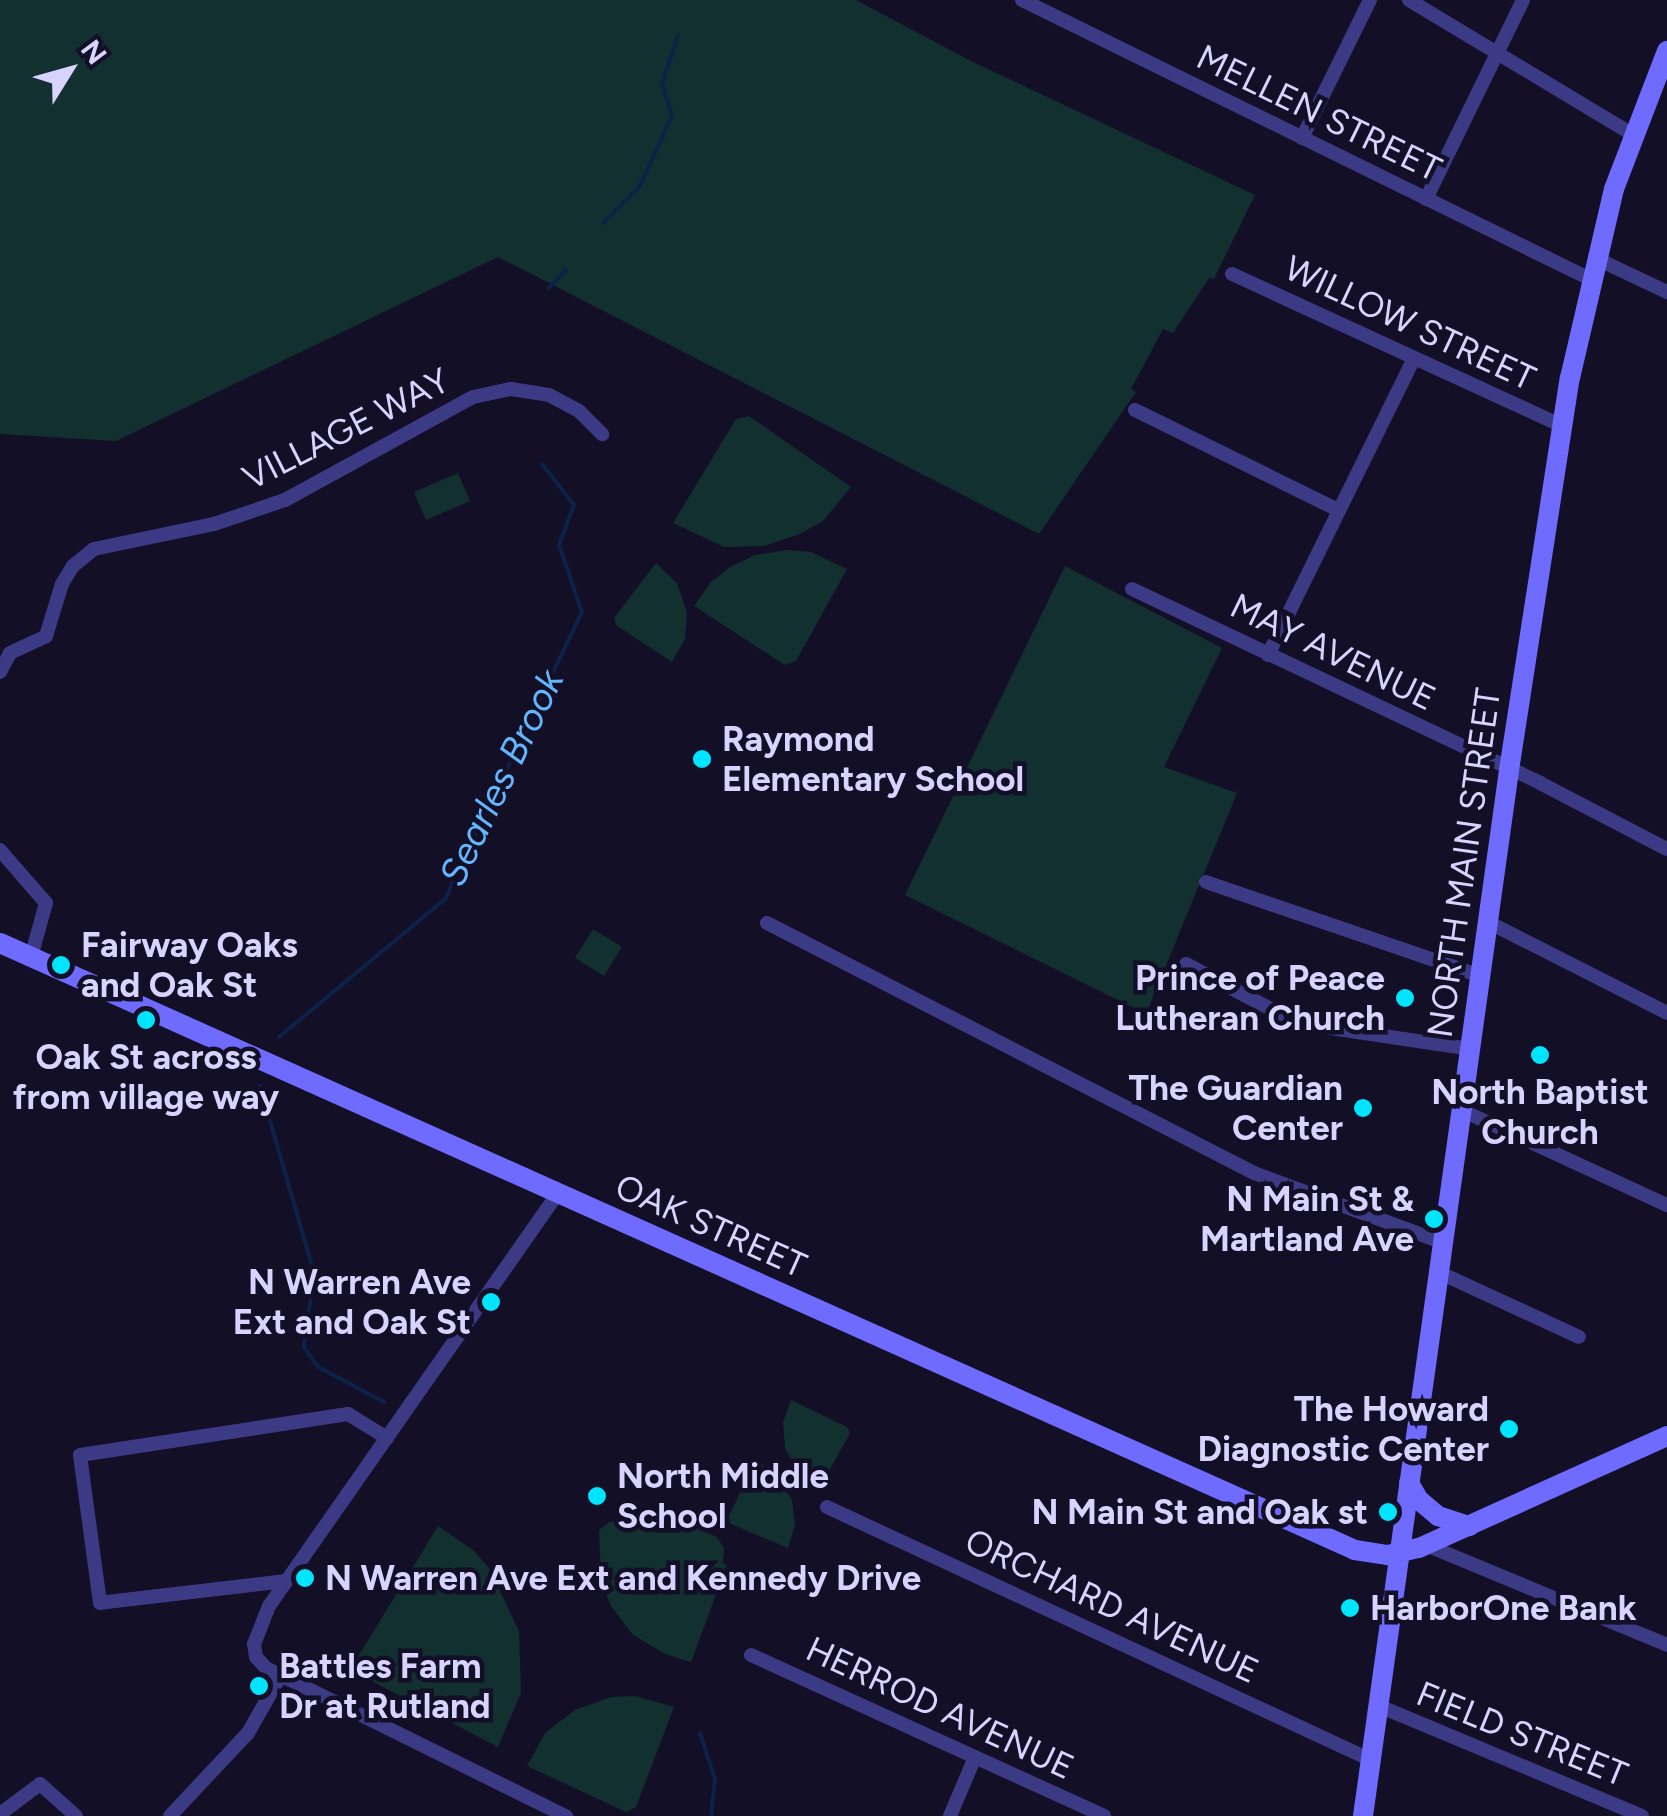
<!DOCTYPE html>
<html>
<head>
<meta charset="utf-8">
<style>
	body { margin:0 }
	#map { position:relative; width:1667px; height:1816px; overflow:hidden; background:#130f26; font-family:Figtree,sans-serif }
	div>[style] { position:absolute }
	.green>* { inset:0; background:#12302f }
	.stream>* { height:4px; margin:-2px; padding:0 2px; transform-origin:2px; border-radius:2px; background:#0c2248 }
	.street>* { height:14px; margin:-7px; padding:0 7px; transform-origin:7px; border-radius:7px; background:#3d3a85 }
	.secondary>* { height:20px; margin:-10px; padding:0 10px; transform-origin:10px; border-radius:10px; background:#6f6bff }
	.dots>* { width:28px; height:28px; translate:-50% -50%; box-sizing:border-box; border:5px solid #130f26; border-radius:50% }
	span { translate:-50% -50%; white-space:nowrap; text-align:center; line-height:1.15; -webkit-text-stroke:9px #130f26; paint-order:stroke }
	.street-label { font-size:35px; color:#d9d4ff }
	.poi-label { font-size:35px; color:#d9d4ff; font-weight:700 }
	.left { translate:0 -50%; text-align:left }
	.right { translate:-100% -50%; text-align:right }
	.water-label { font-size:38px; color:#62b6ff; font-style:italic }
	.north { position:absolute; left:20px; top:20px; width:100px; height:100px; -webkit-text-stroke:8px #130f26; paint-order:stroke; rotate:53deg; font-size:28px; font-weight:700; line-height:40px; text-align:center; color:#d9d4ff }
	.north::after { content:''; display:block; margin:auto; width:35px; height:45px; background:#d9d4ff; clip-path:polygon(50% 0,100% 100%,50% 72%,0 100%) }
</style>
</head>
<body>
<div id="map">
	<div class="green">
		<i style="clip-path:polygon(0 0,856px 0,971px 61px,1255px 195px,1214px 279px,1209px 278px,1173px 333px,1163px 329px,1131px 389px,1136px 392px,1039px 534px,498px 257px,116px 441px,0 434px)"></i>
		<i style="clip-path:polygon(749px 416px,851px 487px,823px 521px,800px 534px,764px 546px,724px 547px,673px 523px,736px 419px)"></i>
		<i style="clip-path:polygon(458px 473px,470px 501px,426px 520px,414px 492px)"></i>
		<i style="clip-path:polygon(787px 550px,811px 552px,847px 569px,796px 661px,785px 665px,694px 606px,711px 582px,730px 567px,755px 555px)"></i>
		<i style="clip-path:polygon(656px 563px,677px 583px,687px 612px,685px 639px,672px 662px,616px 625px,614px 618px)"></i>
		<i style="clip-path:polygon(1065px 566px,1222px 648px,1164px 767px,1237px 793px,1146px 1014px,905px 895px)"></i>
		<i style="clip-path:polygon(593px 929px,622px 947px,604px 976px,575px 958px)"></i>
		<i style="clip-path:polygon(791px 1400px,847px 1427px,850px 1433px,819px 1489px,798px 1473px,785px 1448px,783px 1422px)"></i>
		<i style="clip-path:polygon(755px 1461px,774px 1472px,792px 1500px,795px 1525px,788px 1548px,731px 1524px,728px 1518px)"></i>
		<i style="clip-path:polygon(655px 1518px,701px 1526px,701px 1530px,717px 1537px,724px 1548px,723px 1563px,727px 1565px,691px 1662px,665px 1654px,632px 1634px,611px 1606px,601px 1581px,599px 1530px,609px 1522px)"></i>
		<i style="clip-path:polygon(438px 1526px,473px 1550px,489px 1568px,519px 1631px,521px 1693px,498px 1747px,362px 1676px,356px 1660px)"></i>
		<i style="clip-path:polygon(635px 1696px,674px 1707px,636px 1807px,626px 1812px,527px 1766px,545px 1733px,575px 1710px,611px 1697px)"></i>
	</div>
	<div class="stream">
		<i style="left:603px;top:223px;width:52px;rotate:-45deg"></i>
		<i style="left:640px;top:186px;width:77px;rotate:-65.4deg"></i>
		<i style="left:672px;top:116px;width:34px;rotate:-107deg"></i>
		<i style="left:662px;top:83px;width:50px;rotate:-71.2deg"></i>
		<i style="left:549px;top:288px;width:25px;rotate:-47deg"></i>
		<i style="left:279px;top:1037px;width:216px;rotate:-39.7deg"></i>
		<i style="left:445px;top:899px;width:318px;rotate:-64.5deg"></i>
		<i style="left:582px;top:612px;width:71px;rotate:-108.9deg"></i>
		<i style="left:559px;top:545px;width:43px;rotate:-69.4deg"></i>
		<i style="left:574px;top:505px;width:52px;rotate:-128deg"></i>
		<i style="left:260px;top:1086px;width:195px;rotate:73.9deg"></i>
		<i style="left:314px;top:1273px;width:75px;rotate:97.7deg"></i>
		<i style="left:304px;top:1347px;width:24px;rotate:55deg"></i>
		<i style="left:318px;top:1367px;width:75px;rotate:27.9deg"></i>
		<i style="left:700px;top:1733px;width:48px;rotate:71.9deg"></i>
		<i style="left:715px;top:1779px;width:37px;rotate:96deg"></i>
	</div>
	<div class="street">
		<i style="left:1022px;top:0;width:633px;rotate:26.16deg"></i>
		<i style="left:1409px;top:0;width:260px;rotate:31deg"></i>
		<i style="left:1302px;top:138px;width:154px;rotate:-63.8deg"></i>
		<i style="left:1426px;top:199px;width:221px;rotate:-64deg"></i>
		<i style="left:1595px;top:258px;width:80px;rotate:25.3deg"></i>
		<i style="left:1232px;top:274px;width:364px;rotate:24.7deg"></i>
		<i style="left:1135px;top:410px;width:226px;rotate:26.2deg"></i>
		<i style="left:1132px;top:589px;width:452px;rotate:25.4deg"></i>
		<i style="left:1540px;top:783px;width:143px;rotate:27.5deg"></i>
		<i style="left:1268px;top:655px;width:329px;rotate:-63.8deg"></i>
		<i style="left:0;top:672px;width:21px;rotate:-62deg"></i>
		<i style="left:10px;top:653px;width:40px;rotate:-25deg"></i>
		<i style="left:46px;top:636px;width:54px;rotate:-72.9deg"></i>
		<i style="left:62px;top:584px;width:21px;rotate:-59deg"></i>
		<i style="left:73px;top:566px;width:27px;rotate:-39deg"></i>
		<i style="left:94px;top:549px;width:123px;rotate:-11.8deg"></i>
		<i style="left:214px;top:524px;width:75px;rotate:-18.7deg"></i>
		<i style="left:285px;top:500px;width:214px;rotate:-28.7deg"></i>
		<i style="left:473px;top:397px;width:39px;rotate:-12deg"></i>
		<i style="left:511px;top:389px;width:38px;rotate:9deg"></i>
		<i style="left:549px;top:395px;width:34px;rotate:28deg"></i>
		<i style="left:579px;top:411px;width:33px;rotate:45deg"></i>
		<i style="left:0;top:850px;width:70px;rotate:49deg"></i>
		<i style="left:46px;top:903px;width:56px;rotate:105.5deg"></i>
		<i style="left:1206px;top:882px;width:290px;rotate:18.9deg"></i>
		<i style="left:1488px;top:922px;width:201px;rotate:26.9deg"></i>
		<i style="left:767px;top:923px;width:547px;rotate:27.17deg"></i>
		<i style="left:1254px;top:1173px;width:200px;rotate:20.2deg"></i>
		<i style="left:1186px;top:964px;width:126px;rotate:28deg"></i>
		<i style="left:1297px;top:1023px;width:175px;rotate:8.5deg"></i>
		<i style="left:1461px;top:1110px;width:227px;rotate:24.8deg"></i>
		<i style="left:558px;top:1193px;width:504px;rotate:124.98deg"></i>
		<i style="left:269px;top:1606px;width:41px;rotate:111.5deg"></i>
		<i style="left:254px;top:1644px;width:13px;rotate:81deg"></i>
		<i style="left:256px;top:1657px;width:15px;rotate:48deg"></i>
		<i style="left:266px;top:1668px;width:335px;rotate:26.3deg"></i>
		<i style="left:1438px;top:1272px;width:155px;rotate:24.7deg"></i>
		<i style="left:827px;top:1507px;width:600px;rotate:24.94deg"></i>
		<i style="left:1426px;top:1545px;width:261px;rotate:22.5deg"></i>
		<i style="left:286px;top:1581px;width:187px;rotate:173.3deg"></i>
		<i style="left:100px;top:1603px;width:149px;rotate:-97.7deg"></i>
		<i style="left:80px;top:1455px;width:271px;rotate:-8.7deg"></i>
		<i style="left:348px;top:1414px;width:46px;rotate:31.6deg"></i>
		<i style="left:751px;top:1655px;width:388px;rotate:24.5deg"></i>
		<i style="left:1379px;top:1706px;width:285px;rotate:22.7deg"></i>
		<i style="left:0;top:1814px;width:50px;rotate:-36.9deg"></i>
		<i style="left:40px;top:1784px;width:48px;rotate:41.6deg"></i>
		<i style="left:170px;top:1816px;width:114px;rotate:-46.8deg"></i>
		<i style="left:248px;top:1733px;width:67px;rotate:-60.4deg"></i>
		<i style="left:950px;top:1816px;width:64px;rotate:-67deg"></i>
	</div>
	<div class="secondary">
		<i style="left:0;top:943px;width:1485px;rotate:24.13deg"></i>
		<i style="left:1355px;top:1550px;width:33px;rotate:9deg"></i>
		<i style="left:1388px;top:1555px;width:32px;rotate:-13deg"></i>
		<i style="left:1419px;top:1548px;width:272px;rotate:-24.3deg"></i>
		<i style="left:1409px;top:1483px;width:20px;rotate:60deg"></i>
		<i style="left:1419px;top:1500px;width:25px;rotate:40deg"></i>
		<i style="left:1438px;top:1516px;width:33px;rotate:18deg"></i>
		<i style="left:1363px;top:1816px;width:1056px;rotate:-82.05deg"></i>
		<i style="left:1509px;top:770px;width:397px;rotate:-81.2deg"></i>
		<i style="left:1570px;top:378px;width:194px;rotate:-76.9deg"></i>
		<i style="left:1614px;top:189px;width:148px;rotate:-69deg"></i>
	</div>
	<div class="dots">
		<i style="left:702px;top:759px;background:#00e5ff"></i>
		<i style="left:61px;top:965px;background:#00e5ff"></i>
		<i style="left:1405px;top:998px;background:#00e5ff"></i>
		<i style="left:146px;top:1020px;background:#00e5ff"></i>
		<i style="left:1540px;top:1055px;background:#00e5ff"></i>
		<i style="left:1363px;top:1108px;background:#00e5ff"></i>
		<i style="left:1434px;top:1219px;background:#00e5ff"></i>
		<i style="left:491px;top:1302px;background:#00e5ff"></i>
		<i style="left:1509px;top:1429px;background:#00e5ff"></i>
		<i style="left:597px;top:1496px;background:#00e5ff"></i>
		<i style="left:1388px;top:1512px;background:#00e5ff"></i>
		<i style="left:305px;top:1578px;background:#00e5ff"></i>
		<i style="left:1350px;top:1608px;background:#00e5ff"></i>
		<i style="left:259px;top:1686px;background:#00e5ff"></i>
	</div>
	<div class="street-label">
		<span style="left:1319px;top:113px;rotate:26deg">MELLEN STREET</span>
		<span style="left:1410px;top:323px;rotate:25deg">WILLOW STREET</span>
		<span style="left:346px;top:429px;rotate:-27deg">VILLAGE WAY</span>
		<span style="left:1333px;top:652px;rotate:26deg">MAY AVENUE</span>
		<span style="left:1464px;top:863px;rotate:-82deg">NORTH MAIN STREET</span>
		<span style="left:711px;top:1226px;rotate:24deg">OAK STREET</span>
		<span style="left:1112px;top:1606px;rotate:25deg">ORCHARD AVENUE</span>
		<span style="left:940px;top:1708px;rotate:25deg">HERROD AVENUE</span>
		<span style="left:1522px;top:1734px;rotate:22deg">FIELD STREET</span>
	</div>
	<div class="poi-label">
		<span class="left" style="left:722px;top:759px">Raymond<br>Elementary School</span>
		<span class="left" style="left:81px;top:965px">Fairway Oaks<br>and Oak St</span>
		<span class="right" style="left:1385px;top:998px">Prince of Peace<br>Lutheran Church</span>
		<span style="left:146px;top:1077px">Oak St across<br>from village way</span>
		<span class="right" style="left:1343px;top:1108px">The Guardian<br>Center</span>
		<span style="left:1540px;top:1112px">North Baptist<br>Church</span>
		<span class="right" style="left:1414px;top:1219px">N Main St &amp;<br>Martland Ave</span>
		<span class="right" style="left:471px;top:1302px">N Warren Ave<br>Ext and Oak St</span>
		<span class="right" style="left:1489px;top:1429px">The Howard<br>Diagnostic Center</span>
		<span class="left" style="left:617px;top:1496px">North Middle<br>School</span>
		<span class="right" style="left:1368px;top:1512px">N Main St and Oak st</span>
		<span class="left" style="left:325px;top:1578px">N Warren Ave Ext and Kennedy Drive</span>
		<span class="left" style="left:1370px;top:1608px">HarborOne Bank</span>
		<span class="left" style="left:279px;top:1686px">Battles Farm<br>Dr at Rutland</span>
	</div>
	<div class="water-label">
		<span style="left:502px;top:778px;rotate:-64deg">Searles Brook</span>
	</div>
	<div class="north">N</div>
</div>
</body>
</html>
